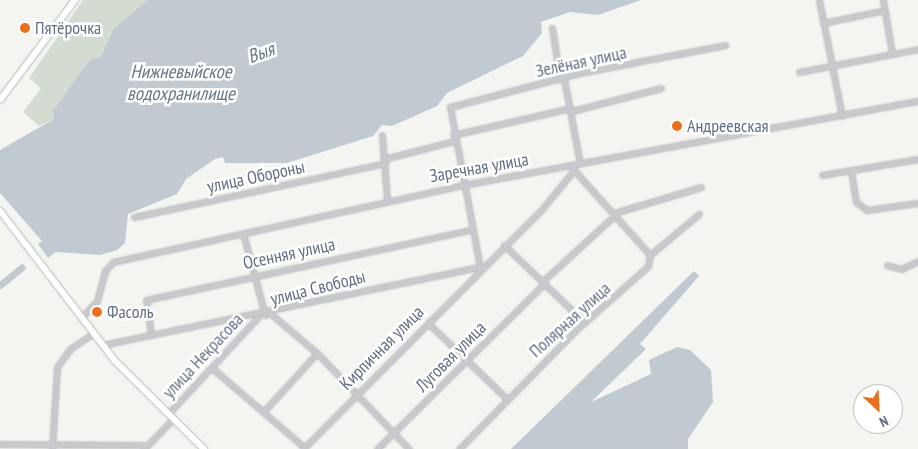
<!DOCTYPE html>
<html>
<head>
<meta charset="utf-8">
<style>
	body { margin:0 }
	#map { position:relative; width:918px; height:449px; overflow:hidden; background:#f4f5f0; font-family:"PT Sans Narrow",sans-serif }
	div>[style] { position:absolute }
	.green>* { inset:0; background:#d4dcd1 }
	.water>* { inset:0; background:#c2cad1 }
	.river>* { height:7px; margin:-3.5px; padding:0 3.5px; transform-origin:3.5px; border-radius:3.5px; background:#c2cad1 }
	.roads { filter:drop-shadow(0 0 1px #b7babe) drop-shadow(0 0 1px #b7babe) }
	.minor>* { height:5px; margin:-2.5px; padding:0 2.5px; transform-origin:2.5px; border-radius:2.5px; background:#c7c9cd }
	.major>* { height:6px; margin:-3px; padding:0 3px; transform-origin:3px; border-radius:3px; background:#fff }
	.dots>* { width:14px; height:14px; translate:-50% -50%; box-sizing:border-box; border:2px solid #fff; border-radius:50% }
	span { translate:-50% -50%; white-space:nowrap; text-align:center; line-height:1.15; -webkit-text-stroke:5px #fff; paint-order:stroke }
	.poi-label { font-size:18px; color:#626f83 }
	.left { translate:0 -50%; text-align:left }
	.street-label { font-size:18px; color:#626f83 }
	.water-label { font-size:19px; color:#637888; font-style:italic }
	.north { position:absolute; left:853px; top:384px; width:50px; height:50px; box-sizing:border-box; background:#fff; border:1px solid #c0c5cd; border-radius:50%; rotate:155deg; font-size:14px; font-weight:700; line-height:20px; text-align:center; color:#626f83 }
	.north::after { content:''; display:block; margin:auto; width:18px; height:22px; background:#ed6d19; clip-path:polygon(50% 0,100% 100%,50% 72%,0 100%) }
</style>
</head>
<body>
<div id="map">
	<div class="green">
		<i style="clip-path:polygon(83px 0,147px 0,113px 29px,101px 57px,76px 80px,53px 111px,54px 119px,39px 126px,23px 112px,41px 88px,29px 78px)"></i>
	</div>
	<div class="water">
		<i style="clip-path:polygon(147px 0,641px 0,598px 15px,570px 12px,541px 22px,542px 33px,523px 56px,447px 93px,437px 106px,392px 126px,382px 125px,373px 136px,287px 163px,225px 163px,223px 157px,215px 159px,186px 179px,177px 194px,128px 214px,125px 243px,117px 250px,100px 255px,56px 252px,48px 258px,38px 244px,42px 241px,0 193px,0 150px,54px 119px,53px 111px,80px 73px,91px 59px,101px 57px,113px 29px)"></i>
		<i style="clip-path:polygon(694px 271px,699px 276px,640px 344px,646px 349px,591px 402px,651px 374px,649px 360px,677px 347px,690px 350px,711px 370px,713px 402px,688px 439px,688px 449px,511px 449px)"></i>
	</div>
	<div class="river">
		<i style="left:0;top:285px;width:28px;rotate:-39deg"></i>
	</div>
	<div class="roads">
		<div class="minor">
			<i style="left:819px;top:0;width:118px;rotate:78.8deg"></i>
			<i style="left:883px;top:0;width:54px;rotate:80.4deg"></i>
			<i style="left:823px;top:23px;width:63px;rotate:-11.8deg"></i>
			<i style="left:552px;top:28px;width:52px;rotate:81.1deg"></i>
			<i style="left:799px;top:72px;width:121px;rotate:-10.9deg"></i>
			<i style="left:564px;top:79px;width:86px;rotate:79.3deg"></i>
			<i style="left:572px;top:111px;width:92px;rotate:-14.5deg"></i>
			<i style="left:382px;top:135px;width:65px;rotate:85.6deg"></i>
			<i style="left:453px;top:135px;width:121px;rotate:-12.9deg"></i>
			<i style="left:384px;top:159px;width:72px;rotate:-14.4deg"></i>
			<i style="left:574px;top:170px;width:114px;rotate:48.2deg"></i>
			<i style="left:851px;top:171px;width:31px;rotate:81deg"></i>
			<i style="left:856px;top:202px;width:14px;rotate:36deg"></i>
			<i style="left:867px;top:210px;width:51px;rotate:-7.8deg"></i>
			<i style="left:822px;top:175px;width:97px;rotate:-9.5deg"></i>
			<i style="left:614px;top:213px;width:91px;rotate:-16.6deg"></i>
			<i style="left:134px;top:217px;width:257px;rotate:-12.1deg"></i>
			<i style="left:243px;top:233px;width:85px;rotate:75deg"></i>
			<i style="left:504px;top:245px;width:112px;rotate:43.9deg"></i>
			<i style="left:887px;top:265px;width:15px;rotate:16deg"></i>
			<i style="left:901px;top:269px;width:19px;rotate:-25deg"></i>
			<i style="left:542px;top:282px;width:99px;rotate:-42.5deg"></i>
			<i style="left:271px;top:314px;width:60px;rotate:40.3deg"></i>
			<i style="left:317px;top:353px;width:133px;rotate:46.2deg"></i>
			<i style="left:81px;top:318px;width:23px;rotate:-47deg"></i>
			<i style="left:97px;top:301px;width:31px;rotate:-75deg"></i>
			<i style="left:105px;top:271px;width:12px;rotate:-48deg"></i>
			<i style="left:113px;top:262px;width:358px;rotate:-12.4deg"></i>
			<i style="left:463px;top:185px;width:463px;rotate:-10.5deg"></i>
			<i style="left:428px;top:323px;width:108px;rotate:43.9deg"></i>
			<i style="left:151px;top:334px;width:34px;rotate:-98deg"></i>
			<i style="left:146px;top:300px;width:332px;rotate:-12.2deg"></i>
			<i style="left:102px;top:345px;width:386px;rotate:-11.7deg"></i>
			<i style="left:480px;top:267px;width:163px;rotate:-100.6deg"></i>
			<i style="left:450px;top:107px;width:134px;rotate:-14.7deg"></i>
			<i style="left:580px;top:73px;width:148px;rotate:-10.9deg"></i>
			<i style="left:212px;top:368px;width:121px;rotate:40.7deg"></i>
			<i style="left:265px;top:410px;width:77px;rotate:-47.6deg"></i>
			<i style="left:168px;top:414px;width:132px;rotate:-47.1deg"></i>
			<i style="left:0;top:444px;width:144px;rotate:0.4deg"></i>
			<i style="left:52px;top:449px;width:82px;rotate:-86.5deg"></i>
			<i style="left:57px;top:367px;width:22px;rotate:-54deg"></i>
			<i style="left:70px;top:349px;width:27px;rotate:-34deg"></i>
			<i style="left:144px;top:449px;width:42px;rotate:-46deg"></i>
			<i style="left:303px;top:449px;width:339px;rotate:-45.1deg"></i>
			<i style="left:542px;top:209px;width:50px;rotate:-50.6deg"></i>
			<i style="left:574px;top:170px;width:5px;rotate:-101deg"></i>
			<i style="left:377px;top:449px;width:235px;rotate:-44.7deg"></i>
			<i style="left:459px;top:449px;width:167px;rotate:-45.5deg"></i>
			<i style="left:576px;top:330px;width:96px;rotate:-41.6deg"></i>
			<i style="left:648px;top:266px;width:11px;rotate:-80deg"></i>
			<i style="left:650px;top:255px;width:64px;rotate:-39.9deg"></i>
		</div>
		<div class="major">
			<i style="left:0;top:100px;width:125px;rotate:-53.1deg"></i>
			<i style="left:0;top:211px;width:189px;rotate:52.5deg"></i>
			<i style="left:115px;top:361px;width:125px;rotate:44.7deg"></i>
		</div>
	</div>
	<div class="dots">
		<i style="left:25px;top:28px;background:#ed6d19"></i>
		<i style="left:677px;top:126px;background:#ed6d19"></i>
		<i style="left:97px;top:312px;background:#ed6d19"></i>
	</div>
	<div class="poi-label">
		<span class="left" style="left:35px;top:28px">Пятёрочка</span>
		<span class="left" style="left:687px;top:126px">Андреевская</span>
		<span class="left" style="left:107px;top:312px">Фасоль</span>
	</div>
	<div class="street-label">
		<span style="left:581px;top:62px;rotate:-12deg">Зелёная улица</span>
		<span style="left:479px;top:168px;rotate:-10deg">Заречная улица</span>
		<span style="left:256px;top:177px;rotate:-12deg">улица Обороны</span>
		<span style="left:289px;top:254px;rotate:-12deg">Осенняя улица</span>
		<span style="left:318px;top:288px;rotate:-14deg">улица Свободы</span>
		<span style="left:570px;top:320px;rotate:-42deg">Полярная улица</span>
		<span style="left:382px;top:348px;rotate:-45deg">Кирпичная улица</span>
		<span style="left:203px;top:356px;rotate:-47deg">улица Некрасова</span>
		<span style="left:451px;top:357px;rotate:-45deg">Луговая улица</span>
	</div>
	<div class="water-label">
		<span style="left:261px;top:53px;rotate:-20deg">Выя</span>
		<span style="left:181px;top:83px">Нижневыйское<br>водохранилище</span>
	</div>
	<div class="north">N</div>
</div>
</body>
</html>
